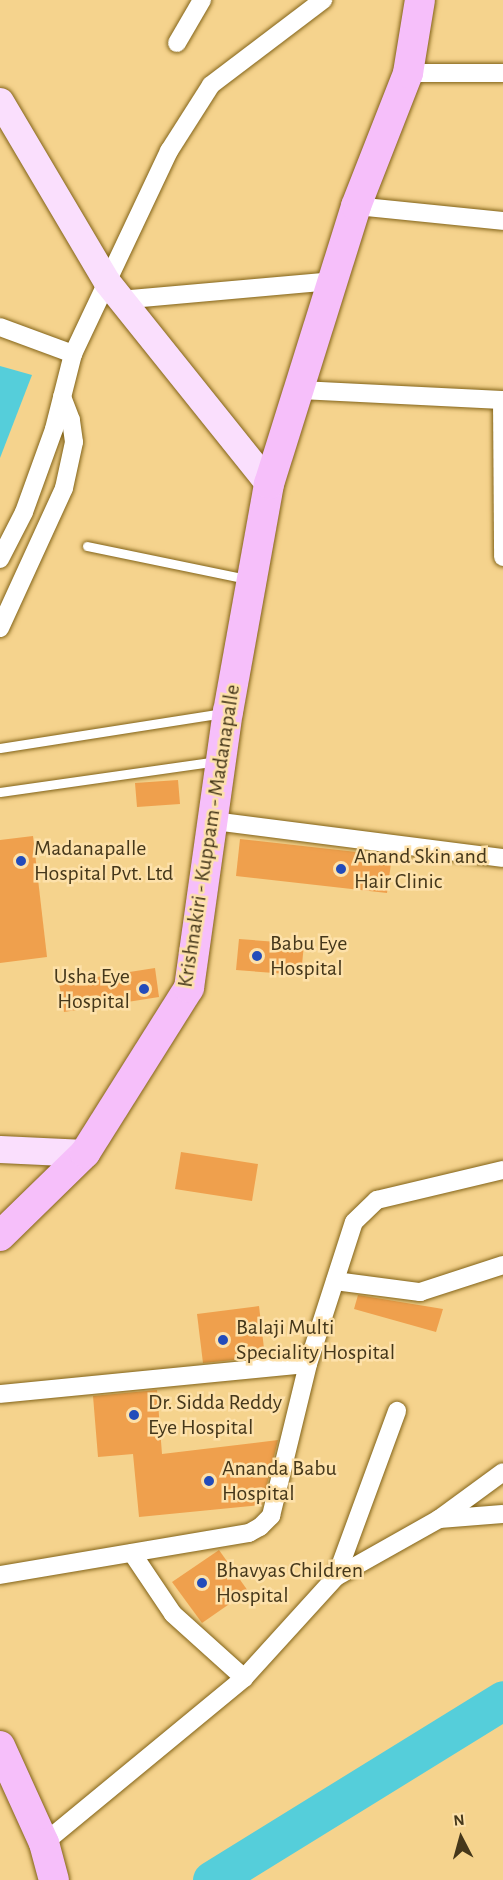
<!DOCTYPE html>
<html>
<head>
<meta charset="utf-8">
<style>
	body { margin:0 }
	#map { position:relative; width:503px; height:1880px; overflow:hidden; background:#f5d38d; font-family:"Alegreya Sans",sans-serif }
	div>[style] { position:absolute }
	.water>* { inset:0; background:#55ceda }
	.river>* { height:39px; margin:-19.5px; padding:0 19.5px; transform-origin:19.5px; border-radius:19.5px; background:#55ceda }
	.building>* { inset:0; background:#efa04d }
	.roads { filter:drop-shadow(0 0 2px #826318) drop-shadow(0 0 2px #826318) }
	.lane>* { height:9px; margin:-4.5px; padding:0 4.5px; transform-origin:4.5px; border-radius:4.5px; background:#fff }
	.street>* { height:18px; margin:-9px; padding:0 9px; transform-origin:9px; border-radius:9px; background:#fff }
	.secondary>* { height:27px; margin:-13.5px; padding:0 13.5px; transform-origin:13.5px; border-radius:13.5px; background:#fadffd }
	.primary>* { height:30px; margin:-15px; padding:0 15px; transform-origin:15px; border-radius:15px; background:#f6bffa }
	.dots>* { width:16px; height:16px; translate:-50% -50%; box-sizing:border-box; border:3px solid #fde1aa; border-radius:50% }
	span { translate:-50% -50%; white-space:nowrap; text-align:center; line-height:1.15; -webkit-text-stroke:5px #fde1aa; paint-order:stroke }
	.street-label { font-size:22px; color:#45371a }
	.poi-label { font-size:22px; color:#45371a }
	.left { translate:0 -50%; text-align:left }
	.right { translate:-100% -50%; text-align:right }
	.north { position:absolute; left:431px; top:1808px; width:60px; height:60px; -webkit-text-stroke:4px #fde1aa; paint-order:stroke; rotate:354deg; font-size:16px; font-weight:700; line-height:24px; text-align:center; color:#45371a }
	.north::after { content:''; display:block; margin:auto; width:21px; height:27px; background:#45371a; clip-path:polygon(50% 0,100% 100%,50% 72%,0 100%) }
</style>
</head>
<body>
<div id="map">
	<div class="water">
		<i style="clip-path:polygon(0 366px,32px 375px,0 458px)"></i>
	</div>
	<div class="river">
		<i style="left:212px;top:1880px;width:342px;rotate:-31.7deg"></i>
	</div>
	<div class="building">
		<i style="clip-path:polygon(178px 780px,180px 804px,137px 807px,135px 783px)"></i>
		<i style="clip-path:polygon(33px 836px,47px 957px,0 963px,0 840px)"></i>
		<i style="clip-path:polygon(240px 839px,392px 856px,387px 893px,236px 876px)"></i>
		<i style="clip-path:polygon(239px 939px,304px 944px,301px 975px,236px 970px)"></i>
		<i style="clip-path:polygon(155px 968px,159px 997px,64px 1012px,59px 983px)"></i>
		<i style="clip-path:polygon(181px 1152px,258px 1164px,252px 1201px,175px 1189px)"></i>
		<i style="clip-path:polygon(358px 1295px,443px 1309px,436px 1332px,354px 1309px)"></i>
		<i style="clip-path:polygon(259px 1306px,265px 1357px,203px 1363px,197px 1314px)"></i>
		<i style="clip-path:polygon(157px 1390px,162px 1454px,278px 1440px,262px 1505px,139px 1517px,133px 1454px,98px 1457px,93px 1396px)"></i>
		<i style="clip-path:polygon(219px 1550px,248px 1591px,202px 1623px,172px 1582px)"></i>
	</div>
	<div class="roads">
		<div class="lane">
			<i style="left:87px;top:546px;width:163px;rotate:11.7deg"></i>
			<i style="left:0;top:748px;width:226px;rotate:-8.9deg"></i>
			<i style="left:0;top:792px;width:220px;rotate:-8.1deg"></i>
		</div>
		<div class="street">
			<i style="left:177px;top:43px;width:50px;rotate:-59.8deg"></i>
			<i style="left:408px;top:73px;width:95px"></i>
			<i style="left:356px;top:206px;width:148px;rotate:5.8deg"></i>
			<i style="left:120px;top:300px;width:212px;rotate:-5.1deg"></i>
			<i style="left:0;top:327px;width:78px;rotate:20.3deg"></i>
			<i style="left:299px;top:390px;width:204px;rotate:2.8deg"></i>
			<i style="left:502px;top:400px;width:157px;rotate:89.6deg"></i>
			<i style="left:0;top:559px;width:53px;rotate:-62.9deg"></i>
			<i style="left:24px;top:512px;width:88px;rotate:-70.1deg"></i>
			<i style="left:54px;top:429px;width:77px;rotate:-75.8deg"></i>
			<i style="left:73px;top:354px;width:225px;rotate:-64.7deg"></i>
			<i style="left:169px;top:151px;width:78px;rotate:-57.5deg"></i>
			<i style="left:211px;top:85px;width:141px;rotate:-37.2deg"></i>
			<i style="left:0;top:628px;width:154px;rotate:-65.4deg"></i>
			<i style="left:64px;top:488px;width:47px;rotate:-77.7deg"></i>
			<i style="left:74px;top:442px;width:22px;rotate:-98deg"></i>
			<i style="left:71px;top:420px;width:25px;rotate:-111deg"></i>
			<i style="left:214px;top:821px;width:291px;rotate:7.3deg"></i>
			<i style="left:335px;top:1281px;width:86px;rotate:7.4deg"></i>
			<i style="left:420px;top:1292px;width:87px;rotate:-18deg"></i>
			<i style="left:0;top:1394px;width:309px;rotate:-5.6deg"></i>
			<i style="left:439px;top:1519px;width:79px;rotate:-36.3deg"></i>
			<i style="left:132px;top:1553px;width:73px;rotate:56.1deg"></i>
			<i style="left:173px;top:1614px;width:96px;rotate:42deg"></i>
			<i style="left:0;top:1575px;width:253px;rotate:-9.6deg"></i>
			<i style="left:249px;top:1533px;width:13px;rotate:-29deg"></i>
			<i style="left:260px;top:1527px;width:16px;rotate:-45deg"></i>
			<i style="left:271px;top:1516px;width:156px;rotate:-76.3deg"></i>
			<i style="left:308px;top:1364px;width:149px;rotate:-72.1deg"></i>
			<i style="left:354px;top:1222px;width:32px;rotate:-44deg"></i>
			<i style="left:377px;top:1200px;width:130px;rotate:-13.4deg"></i>
			<i style="left:336px;top:1577px;width:177px;rotate:-69.8deg"></i>
			<i style="left:44px;top:1843px;width:259px;rotate:-39.5deg"></i>
			<i style="left:244px;top:1678px;width:137px;rotate:-47.7deg"></i>
			<i style="left:336px;top:1577px;width:118px;rotate:-29.4deg"></i>
			<i style="left:439px;top:1519px;width:64px;rotate:-4.5deg"></i>
		</div>
		<div class="secondary">
			<i style="left:0;top:101px;width:210px;rotate:59.4deg"></i>
			<i style="left:107px;top:282px;width:259px;rotate:51.3deg"></i>
			<i style="left:0;top:1149px;width:85px;rotate:2.7deg"></i>
		</div>
		<div class="primary">
			<i style="left:0;top:1236px;width:119px;rotate:-44.3deg"></i>
			<i style="left:85px;top:1153px;width:195px;rotate:-57.8deg"></i>
			<i style="left:189px;top:988px;width:279px;rotate:-82deg"></i>
			<i style="left:228px;top:712px;width:232px;rotate:-79.8deg"></i>
			<i style="left:269px;top:484px;width:291px;rotate:-72.6deg"></i>
			<i style="left:356px;top:206px;width:143px;rotate:-68.6deg"></i>
			<i style="left:408px;top:73px;width:74px;rotate:-80.7deg"></i>
			<i style="left:0;top:1746px;width:107px;rotate:65.6deg"></i>
			<i style="left:44px;top:1843px;width:38px;rotate:75deg"></i>
		</div>
	</div>
	<div class="dots">
		<i style="left:21px;top:861px;background:#234cba"></i>
		<i style="left:341px;top:869px;background:#234cba"></i>
		<i style="left:257px;top:956px;background:#234cba"></i>
		<i style="left:144px;top:989px;background:#234cba"></i>
		<i style="left:223px;top:1340px;background:#234cba"></i>
		<i style="left:134px;top:1415px;background:#234cba"></i>
		<i style="left:209px;top:1481px;background:#234cba"></i>
		<i style="left:202px;top:1583px;background:#234cba"></i>
	</div>
	<div class="street-label">
		<span style="left:209px;top:836px;rotate:-81deg">Krishnakiri - Kuppam - Madanapalle</span>
	</div>
	<div class="poi-label">
		<span class="left" style="left:34px;top:861px">Madanapalle<br>Hospital Pvt. Ltd</span>
		<span class="left" style="left:354px;top:869px">Anand Skin and<br>Hair Clinic</span>
		<span class="left" style="left:270px;top:956px">Babu Eye<br>Hospital</span>
		<span class="right" style="left:130px;top:989px">Usha Eye<br>Hospital</span>
		<span class="left" style="left:236px;top:1340px">Balaji Multi<br>Speciality Hospital</span>
		<span class="left" style="left:148px;top:1415px">Dr. Sidda Reddy<br>Eye Hospital</span>
		<span class="left" style="left:222px;top:1481px">Ananda Babu<br>Hospital</span>
		<span class="left" style="left:216px;top:1583px">Bhavyas Children<br>Hospital</span>
	</div>
	<div class="north">N</div>
</div>
</body>
</html>
